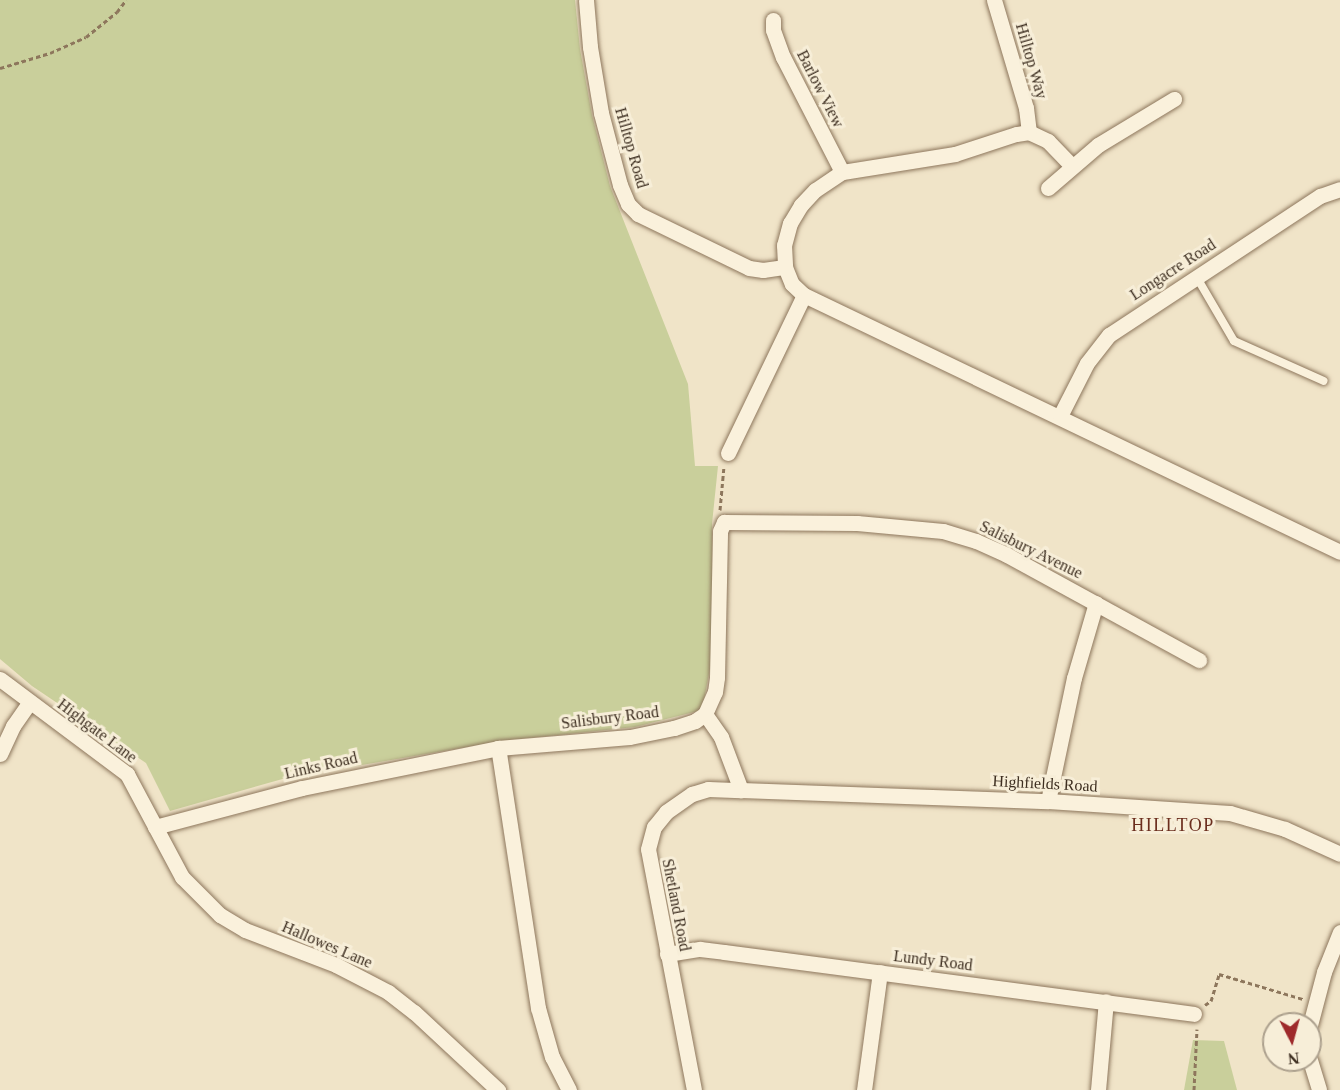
<!DOCTYPE html>
<html>
<head>
<meta charset="utf-8">
<style>
	body { margin:0 }
	#map { position:relative; width:1340px; height:1090px; overflow:hidden; background:#f0e4c8; font-family:Georgia,serif }
	div>[style] { position:absolute }
	.green>* { inset:0; background:#c9cf9b }
	.path>* { height:3px; margin-top:-1.5px; transform-origin:0; background:repeating-linear-gradient(90deg,#8d765c 0 4.5px,transparent 0 7.5px) }
	.roads { filter:drop-shadow(0 0 2px #8d765c) drop-shadow(0 0 2px #8d765c) }
	.lane>* { height:8px; margin:-4px; padding:0 4px; transform-origin:4px; border-radius:4px; background:#faf1dc }
	.street>* { height:15px; margin:-7.5px; padding:0 7.5px; transform-origin:7.5px; border-radius:7.5px; background:#faf1dc }
	span { translate:-50% -50%; white-space:nowrap; text-align:center; line-height:1.15; -webkit-text-stroke:6px #f7eed8; paint-order:stroke }
	.street-label { font-size:16px; color:#3d2e20 }
	.neighbourhood-label { font-size:18px; color:#6b2e1e; letter-spacing:1.5px }
	.north { position:absolute; left:1262px; top:1012px; width:60px; height:60px; box-sizing:border-box; background:#f7eed8; border:2px solid #ada18e; border-radius:50%; rotate:174deg; font-size:16px; font-weight:700; line-height:24px; text-align:center; color:#3d2e20 }
	.north::after { content:''; display:block; margin:auto; width:21px; height:27px; background:#9e2a2b; clip-path:polygon(50% 0,100% 100%,50% 72%,0 100%) }
</style>
</head>
<body>
<div id="map">
	<div class="green">
		<i style="clip-path:polygon(0 0,575px 0,580px 49px,592px 115px,610px 186px,688px 384px,695px 466px,718px 466px,712px 524px,714px 648px,702px 710px,635px 727px,502px 741px,286px 778px,170px 811px,146px 763px,32px 686px,0 659px)"></i>
		<i style="clip-path:polygon(1193px 1040px,1224px 1041px,1237px 1090px,1184px 1090px)"></i>
	</div>
	<div class="path">
		<i style="left:0;top:68px;width:52px;rotate:-16.7deg"></i>
		<i style="left:50px;top:53px;width:39px;rotate:-24deg"></i>
		<i style="left:86px;top:37px;width:40px;rotate:-39deg"></i>
		<i style="left:117px;top:12px;width:15px;rotate:-53deg"></i>
		<i style="left:720px;top:510px;width:44px;rotate:-84.8deg"></i>
		<i style="left:1205px;top:1005px;width:7px;rotate:-34deg"></i>
		<i style="left:1211px;top:1001px;width:28px;rotate:-73deg"></i>
		<i style="left:1219px;top:974px;width:88px;rotate:16.6deg"></i>
		<i style="left:1194px;top:1090px;width:61px;rotate:-87.2deg"></i>
	</div>
	<div class="roads">
		<div class="lane">
			<i style="left:1196px;top:276px;width:75px;rotate:59.7deg"></i>
			<i style="left:1234px;top:341px;width:98px;rotate:24deg"></i>
		</div>
		<div class="street">
			<i style="left:586px;top:0;width:47px;rotate:85.1deg"></i>
			<i style="left:590px;top:47px;width:67px;rotate:80.5deg"></i>
			<i style="left:601px;top:113px;width:74px;rotate:75.2deg"></i>
			<i style="left:620px;top:185px;width:21px;rotate:67deg"></i>
			<i style="left:628px;top:204px;width:14px;rotate:45deg"></i>
			<i style="left:638px;top:214px;width:123px;rotate:25.9deg"></i>
			<i style="left:749px;top:268px;width:14px;rotate:8deg"></i>
			<i style="left:763px;top:270px;width:22px;rotate:-8deg"></i>
			<i style="left:994px;top:0;width:113px;rotate:73.5deg"></i>
			<i style="left:1026px;top:108px;width:24px;rotate:83deg"></i>
			<i style="left:773px;top:20px;width:10px;rotate:90deg"></i>
			<i style="left:773px;top:30px;width:29px;rotate:70deg"></i>
			<i style="left:783px;top:57px;width:129px;rotate:62.8deg"></i>
			<i style="left:1071px;top:165px;width:33px;rotate:-134deg"></i>
			<i style="left:1048px;top:141px;width:21px;rotate:-155deg"></i>
			<i style="left:1029px;top:132px;width:13px;rotate:171deg"></i>
			<i style="left:1016px;top:134px;width:64px;rotate:161.8deg"></i>
			<i style="left:955px;top:154px;width:114px;rotate:170.9deg"></i>
			<i style="left:842px;top:172px;width:32px;rotate:146deg"></i>
			<i style="left:815px;top:190px;width:21px;rotate:133deg"></i>
			<i style="left:801px;top:205px;width:21px;rotate:121deg"></i>
			<i style="left:790px;top:223px;width:23px;rotate:105deg"></i>
			<i style="left:784px;top:245px;width:22px;rotate:87deg"></i>
			<i style="left:785px;top:267px;width:18px;rotate:68deg"></i>
			<i style="left:792px;top:284px;width:16px;rotate:43deg"></i>
			<i style="left:804px;top:295px;width:594px;rotate:25.62deg"></i>
			<i style="left:1048px;top:188px;width:66px;rotate:-40.7deg"></i>
			<i style="left:1098px;top:145px;width:89px;rotate:-31.2deg"></i>
			<i style="left:1060px;top:416px;width:59px;rotate:-63deg"></i>
			<i style="left:1087px;top:363px;width:36px;rotate:-52deg"></i>
			<i style="left:1109px;top:335px;width:253px;rotate:-33.4deg"></i>
			<i style="left:1320px;top:196px;width:21px;rotate:-19deg"></i>
			<i style="left:728px;top:453px;width:175px;rotate:-64.3deg"></i>
			<i style="left:0;top:679px;width:159px;rotate:36.8deg"></i>
			<i style="left:127px;top:774px;width:117px;rotate:61.9deg"></i>
			<i style="left:182px;top:877px;width:54px;rotate:45deg"></i>
			<i style="left:220px;top:915px;width:29px;rotate:31deg"></i>
			<i style="left:245px;top:930px;width:97px;rotate:21deg"></i>
			<i style="left:336px;top:965px;width:59px;rotate:27.4deg"></i>
			<i style="left:388px;top:992px;width:33px;rotate:38deg"></i>
			<i style="left:414px;top:1012px;width:115px;rotate:42.9deg"></i>
			<i style="left:705px;top:714px;width:28px;rotate:55deg"></i>
			<i style="left:721px;top:737px;width:57px;rotate:69.3deg"></i>
			<i style="left:0;top:754px;width:31px;rotate:-65deg"></i>
			<i style="left:13px;top:726px;width:28px;rotate:-55deg"></i>
			<i style="left:1048px;top:801px;width:126px;rotate:-78.1deg"></i>
			<i style="left:1074px;top:678px;width:78px;rotate:-73.7deg"></i>
			<i style="left:155px;top:827px;width:152px;rotate:-14.9deg"></i>
			<i style="left:302px;top:788px;width:200px;rotate:-11.5deg"></i>
			<i style="left:667px;top:954px;width:33px;rotate:-9deg"></i>
			<i style="left:700px;top:949px;width:24px;rotate:7deg"></i>
			<i style="left:724px;top:952px;width:474px;rotate:7.5deg"></i>
			<i style="left:1310px;top:1025px;width:55px;rotate:-75.2deg"></i>
			<i style="left:1324px;top:972px;width:43px;rotate:-68.2deg"></i>
			<i style="left:1310px;top:1060px;width:31px;rotate:73deg"></i>
			<i style="left:569px;top:1090px;width:37px;rotate:-117deg"></i>
			<i style="left:552px;top:1057px;width:51px;rotate:-105.9deg"></i>
			<i style="left:538px;top:1008px;width:263px;rotate:-98.7deg"></i>
			<i style="left:498px;top:748px;width:132px;rotate:-4.8deg"></i>
			<i style="left:630px;top:737px;width:45px;rotate:-11.6deg"></i>
			<i style="left:674px;top:728px;width:22px;rotate:-18deg"></i>
			<i style="left:695px;top:721px;width:12px;rotate:-35deg"></i>
			<i style="left:705px;top:714px;width:24px;rotate:-66deg"></i>
			<i style="left:715px;top:692px;width:15px;rotate:-82deg"></i>
			<i style="left:717px;top:677px;width:146px;rotate:-88.8deg"></i>
			<i style="left:720px;top:531px;width:10px;rotate:-66deg"></i>
			<i style="left:724px;top:522px;width:133px;rotate:0.4deg"></i>
			<i style="left:857px;top:523px;width:86px;rotate:5.3deg"></i>
			<i style="left:943px;top:531px;width:34px;rotate:17deg"></i>
			<i style="left:976px;top:541px;width:34px;rotate:24deg"></i>
			<i style="left:1007px;top:555px;width:219px;rotate:28.7deg"></i>
			<i style="left:694px;top:1090px;width:245px;rotate:-100.8deg"></i>
			<i style="left:648px;top:849px;width:23px;rotate:-75deg"></i>
			<i style="left:654px;top:827px;width:19px;rotate:-51deg"></i>
			<i style="left:666px;top:812px;width:32px;rotate:-35deg"></i>
			<i style="left:692px;top:794px;width:17px;rotate:-17deg"></i>
			<i style="left:708px;top:789px;width:33px;rotate:2deg"></i>
			<i style="left:741px;top:790px;width:307px;rotate:2.1deg"></i>
			<i style="left:1048px;top:801px;width:182px;rotate:3.8deg"></i>
			<i style="left:1230px;top:813px;width:57px;rotate:16.2deg"></i>
			<i style="left:1285px;top:829px;width:60px;rotate:24.4deg"></i>
			<i style="left:864px;top:1090px;width:119px;rotate:-82.3deg"></i>
			<i style="left:1098px;top:1090px;width:89px;rotate:-84.9deg"></i>
		</div>
	</div>
	<div class="street-label">
		<span style="left:1031px;top:61px;rotate:74deg">Hilltop Way</span>
		<span style="left:820px;top:89px;rotate:63deg">Barlow View</span>
		<span style="left:631px;top:148px;rotate:74deg">Hilltop Road</span>
		<span style="left:1173px;top:270px;rotate:-33deg">Longacre Road</span>
		<span style="left:1031px;top:550px;rotate:26deg">Salisbury Avenue</span>
		<span style="left:610px;top:718px;rotate:-7deg">Salisbury Road</span>
		<span style="left:97px;top:731px;rotate:37deg">Highgate Lane</span>
		<span style="left:321px;top:766px;rotate:-13deg">Links Road</span>
		<span style="left:1045px;top:784px;rotate:3deg">Highfields Road</span>
		<span style="left:676px;top:905px;rotate:79deg">Shetland Road</span>
		<span style="left:327px;top:945px;rotate:23deg">Hallowes Lane</span>
		<span style="left:933px;top:961px;rotate:7deg">Lundy Road</span>
	</div>
	<div class="neighbourhood-label">
		<span style="left:1173px;top:825px">HILLTOP</span>
	</div>
	<div class="north">N</div>
</div>
</body>
</html>
